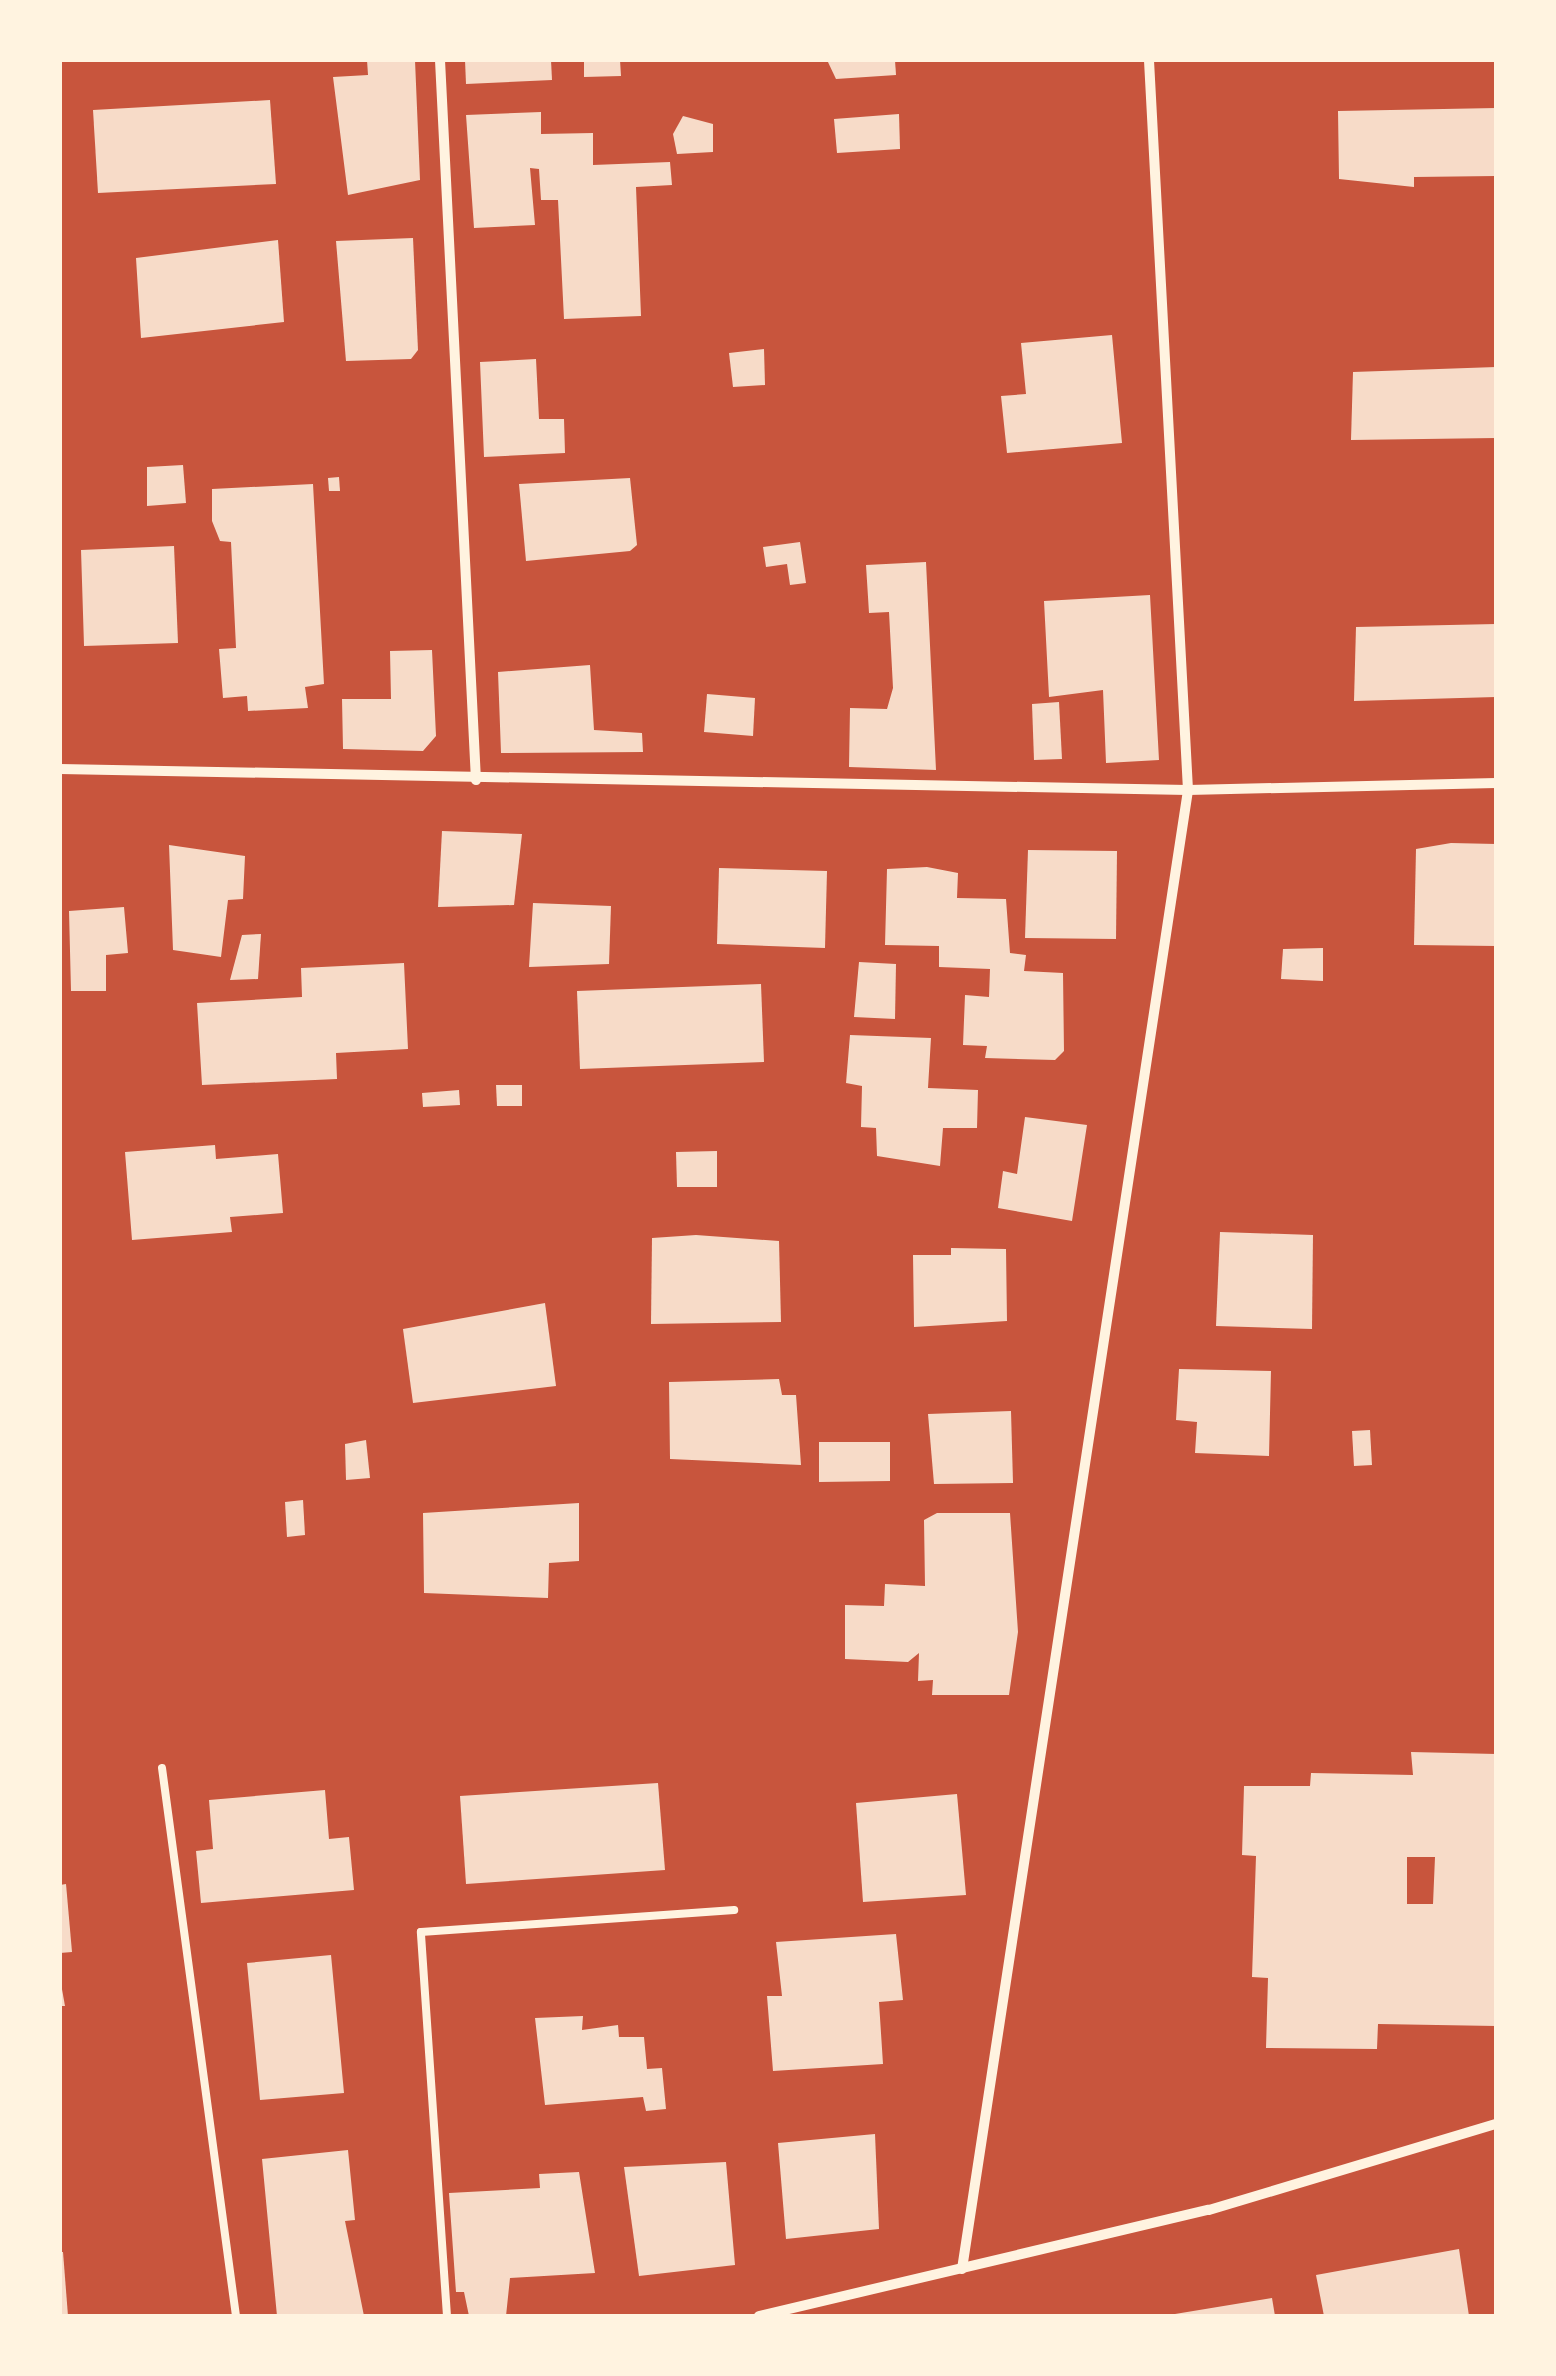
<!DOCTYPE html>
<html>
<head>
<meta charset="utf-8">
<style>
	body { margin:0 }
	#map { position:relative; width:1556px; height:2376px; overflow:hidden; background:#c8553d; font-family:"Crimson Pro",serif }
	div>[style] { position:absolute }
	.building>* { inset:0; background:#f7dbc8 }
	.service>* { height:8px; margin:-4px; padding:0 4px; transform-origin:4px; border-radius:4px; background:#fff3e0 }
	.minor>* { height:10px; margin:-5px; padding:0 5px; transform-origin:5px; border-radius:5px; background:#fff3e0 }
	span { translate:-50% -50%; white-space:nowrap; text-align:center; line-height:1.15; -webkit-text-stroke:10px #fff3e0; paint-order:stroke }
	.frame { position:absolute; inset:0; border:62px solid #fff3e0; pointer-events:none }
</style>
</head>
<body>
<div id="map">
	<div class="building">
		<i style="clip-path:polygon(367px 60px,415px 60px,420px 180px,348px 195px,333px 77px,368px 75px)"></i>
		<i style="clip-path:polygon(465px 60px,551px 60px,552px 80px,466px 84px)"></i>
		<i style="clip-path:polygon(584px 60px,620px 60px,621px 76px,584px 77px)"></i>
		<i style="clip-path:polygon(827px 60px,895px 60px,896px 75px,836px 79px)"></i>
		<i style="clip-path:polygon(270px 100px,276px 184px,98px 193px,93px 110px)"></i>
		<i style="clip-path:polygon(1496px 108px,1496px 176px,1414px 177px,1414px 187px,1339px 179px,1338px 111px)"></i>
		<i style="clip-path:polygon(541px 112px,541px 134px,593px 133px,593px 165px,670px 162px,672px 185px,636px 187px,641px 316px,564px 319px,558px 200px,541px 200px,539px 169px,530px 168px,535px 225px,474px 228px,466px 115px)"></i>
		<i style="clip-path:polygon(899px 114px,900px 149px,837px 153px,834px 119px)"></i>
		<i style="clip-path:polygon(683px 116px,713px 124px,713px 152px,677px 154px,673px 134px)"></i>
		<i style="clip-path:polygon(413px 238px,418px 350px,411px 359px,346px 361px,336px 241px)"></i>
		<i style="clip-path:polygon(278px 240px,284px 322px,141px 338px,136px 258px)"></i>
		<i style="clip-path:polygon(1112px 335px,1122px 443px,1007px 453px,1001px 396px,1026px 394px,1021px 343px)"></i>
		<i style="clip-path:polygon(764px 349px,765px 385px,733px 387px,729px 353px)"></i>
		<i style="clip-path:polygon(536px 359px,539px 419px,564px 419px,565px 453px,484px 457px,480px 362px)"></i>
		<i style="clip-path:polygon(1496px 367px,1496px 438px,1351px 440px,1353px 372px)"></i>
		<i style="clip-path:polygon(183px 465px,186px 503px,147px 506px,147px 467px)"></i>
		<i style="clip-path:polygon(339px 477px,340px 491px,329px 491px,328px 478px)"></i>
		<i style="clip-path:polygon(630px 478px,637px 545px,630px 551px,526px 561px,519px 484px)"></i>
		<i style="clip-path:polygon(313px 484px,324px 684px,305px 687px,308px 708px,248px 711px,247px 696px,223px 698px,219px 649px,236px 648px,231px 542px,220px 541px,212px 521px,212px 489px)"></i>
		<i style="clip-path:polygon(800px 542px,806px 583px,790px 585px,787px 564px,766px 567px,763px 547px)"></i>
		<i style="clip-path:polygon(174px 546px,178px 643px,84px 646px,81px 550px)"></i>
		<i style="clip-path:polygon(926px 562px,936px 770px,849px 767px,850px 708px,887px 709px,893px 688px,889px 612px,869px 613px,866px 565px)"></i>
		<i style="clip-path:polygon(1150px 595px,1159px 760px,1106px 763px,1103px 690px,1049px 697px,1044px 601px)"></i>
		<i style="clip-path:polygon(1496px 624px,1496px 697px,1354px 701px,1356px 627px)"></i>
		<i style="clip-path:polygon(432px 650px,436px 736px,423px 751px,343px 749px,342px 699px,391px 699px,390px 651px)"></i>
		<i style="clip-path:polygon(590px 665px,594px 730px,642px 733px,643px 752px,501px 753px,498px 672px)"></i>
		<i style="clip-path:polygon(707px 694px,755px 698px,753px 736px,704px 732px)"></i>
		<i style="clip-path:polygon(1059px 702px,1062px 759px,1034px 760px,1032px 704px)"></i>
		<i style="clip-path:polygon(442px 831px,522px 834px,514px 905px,438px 907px)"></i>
		<i style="clip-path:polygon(1451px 843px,1496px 844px,1496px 946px,1414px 945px,1416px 849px)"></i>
		<i style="clip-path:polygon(169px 845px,245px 856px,243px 899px,228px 900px,221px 957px,173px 950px)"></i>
		<i style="clip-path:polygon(1028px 850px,1117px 851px,1116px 939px,1025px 938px)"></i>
		<i style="clip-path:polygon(927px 867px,958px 873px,957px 898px,1006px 899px,1010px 953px,1026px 955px,1024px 971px,1063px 973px,1064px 1051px,1055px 1060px,985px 1058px,987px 1046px,963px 1045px,965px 995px,989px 997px,990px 969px,939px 967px,939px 946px,885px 945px,887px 869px)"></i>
		<i style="clip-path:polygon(719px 868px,827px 871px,825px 948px,717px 944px)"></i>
		<i style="clip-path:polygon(533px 903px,611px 906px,609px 964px,529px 967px)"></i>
		<i style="clip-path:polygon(124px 907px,128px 953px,106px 955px,106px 991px,71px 991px,69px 911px)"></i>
		<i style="clip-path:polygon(261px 934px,258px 979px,230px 980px,242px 935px)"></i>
		<i style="clip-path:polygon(1323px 948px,1323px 981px,1281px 979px,1283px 949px)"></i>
		<i style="clip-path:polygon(859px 962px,896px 964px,895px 1019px,854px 1017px)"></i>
		<i style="clip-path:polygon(404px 963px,408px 1049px,336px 1053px,337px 1079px,202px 1085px,197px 1003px,302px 997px,301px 968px)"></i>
		<i style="clip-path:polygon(761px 984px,764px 1062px,580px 1069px,577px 991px)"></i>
		<i style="clip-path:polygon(850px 1035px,931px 1038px,928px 1088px,978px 1090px,977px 1128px,943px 1128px,940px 1166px,877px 1156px,876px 1128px,861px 1127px,862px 1086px,846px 1083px)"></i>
		<i style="clip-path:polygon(496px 1085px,522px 1085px,522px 1106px,497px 1106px)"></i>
		<i style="clip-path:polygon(459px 1090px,460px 1105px,423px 1107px,422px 1093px)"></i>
		<i style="clip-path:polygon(1025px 1117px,1087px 1125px,1072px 1221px,998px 1208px,1003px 1171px,1017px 1174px)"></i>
		<i style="clip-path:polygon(215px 1145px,216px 1159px,278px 1154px,283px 1213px,230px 1217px,232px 1232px,132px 1240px,125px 1152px)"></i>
		<i style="clip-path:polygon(717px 1151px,717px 1187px,677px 1187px,676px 1152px)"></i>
		<i style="clip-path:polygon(1220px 1232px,1313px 1235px,1312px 1329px,1216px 1326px)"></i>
		<i style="clip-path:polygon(696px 1235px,779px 1241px,781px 1322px,651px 1324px,652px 1238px)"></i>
		<i style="clip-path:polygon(951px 1248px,1006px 1249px,1007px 1321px,914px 1327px,913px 1255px,951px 1255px)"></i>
		<i style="clip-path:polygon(545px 1303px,556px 1386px,413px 1403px,403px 1329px)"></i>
		<i style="clip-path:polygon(1179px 1369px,1271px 1371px,1269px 1456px,1195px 1453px,1197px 1422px,1176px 1420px)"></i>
		<i style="clip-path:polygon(779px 1379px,782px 1395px,796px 1395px,801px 1465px,670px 1459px,669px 1382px)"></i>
		<i style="clip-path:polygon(1011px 1411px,1013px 1483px,934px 1484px,928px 1414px)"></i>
		<i style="clip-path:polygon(1370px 1430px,1372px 1465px,1354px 1466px,1352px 1431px)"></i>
		<i style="clip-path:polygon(366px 1440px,370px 1478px,346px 1480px,345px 1444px)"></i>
		<i style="clip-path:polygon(819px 1442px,890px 1442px,890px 1481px,819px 1482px)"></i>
		<i style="clip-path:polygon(303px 1500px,305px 1535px,287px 1537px,285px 1502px)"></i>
		<i style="clip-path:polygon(579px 1503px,579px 1561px,549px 1563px,548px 1598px,424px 1593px,423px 1513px)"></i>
		<i style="clip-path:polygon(937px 1513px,1010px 1513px,1018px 1632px,1009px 1695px,932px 1695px,933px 1680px,918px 1681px,919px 1653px,908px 1662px,845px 1659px,845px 1605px,884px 1606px,885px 1584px,925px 1586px,924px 1520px)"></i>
		<i style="clip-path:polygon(evenodd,1411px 1752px,1496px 1754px,1496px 2026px,1378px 2024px,1377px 2049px,1266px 2048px,1268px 1978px,1252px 1977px,1256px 1856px,1242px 1855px,1244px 1786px,1310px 1786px,1311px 1773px,1413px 1775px,1411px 1752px,1407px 1857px,1435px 1857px,1433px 1904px,1407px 1904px,1407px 1857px)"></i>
		<i style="clip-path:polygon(658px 1783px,665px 1870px,466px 1884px,460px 1796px)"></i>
		<i style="clip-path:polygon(325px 1790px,329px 1839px,349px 1837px,354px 1890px,201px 1903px,196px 1851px,213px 1849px,209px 1800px)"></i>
		<i style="clip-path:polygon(957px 1794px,966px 1895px,863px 1902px,856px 1803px)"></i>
		<i style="clip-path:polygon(66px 1884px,72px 1952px,60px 1953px,60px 1885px)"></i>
		<i style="clip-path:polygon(896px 1934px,903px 2000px,879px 2002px,883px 2064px,773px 2071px,767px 1996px,782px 1996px,776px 1942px)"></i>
		<i style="clip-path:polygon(331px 1955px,344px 2093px,260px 2100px,247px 1963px)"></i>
		<i style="clip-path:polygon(60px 1978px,65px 2006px,60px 2006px)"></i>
		<i style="clip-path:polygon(583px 2016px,582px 2030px,618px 2025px,619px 2037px,644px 2037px,647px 2069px,662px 2068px,666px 2109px,646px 2111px,643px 2097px,545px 2105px,535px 2018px)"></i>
		<i style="clip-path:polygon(875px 2134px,879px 2229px,786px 2239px,778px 2143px)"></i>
		<i style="clip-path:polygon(348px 2150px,355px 2220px,345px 2221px,364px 2316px,277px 2316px,262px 2159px)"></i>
		<i style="clip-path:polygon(726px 2162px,735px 2265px,639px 2276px,624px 2167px)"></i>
		<i style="clip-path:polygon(579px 2172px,595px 2273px,510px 2278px,506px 2316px,469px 2316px,464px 2292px,456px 2292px,449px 2193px,540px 2188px,539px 2174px)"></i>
		<i style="clip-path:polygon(1459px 2249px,1469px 2316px,1324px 2316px,1316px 2275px)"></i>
		<i style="clip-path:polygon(60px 2252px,63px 2252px,68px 2316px,60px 2316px)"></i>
		<i style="clip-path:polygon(1272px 2298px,1275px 2316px,1175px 2316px,1175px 2314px)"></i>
	</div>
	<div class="service">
		<i style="left:162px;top:1768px;width:553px;rotate:82.31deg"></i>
		<i style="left:447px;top:2316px;width:385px;rotate:-93.9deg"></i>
		<i style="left:421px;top:1932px;width:314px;rotate:-4deg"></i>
	</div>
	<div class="minor">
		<i style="left:440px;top:60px;width:721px;rotate:87.14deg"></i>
		<i style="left:60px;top:769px;width:1128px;rotate:1.07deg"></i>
		<i style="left:1188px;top:790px;width:308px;rotate:-1.3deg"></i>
		<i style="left:962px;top:2269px;width:1496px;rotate:-81.31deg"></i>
		<i style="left:1188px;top:790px;width:731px;rotate:-93.06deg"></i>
		<i style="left:759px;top:2316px;width:462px;rotate:-13.3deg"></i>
		<i style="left:1209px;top:2210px;width:300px;rotate:-16.7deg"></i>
	</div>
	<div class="frame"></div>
</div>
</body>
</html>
